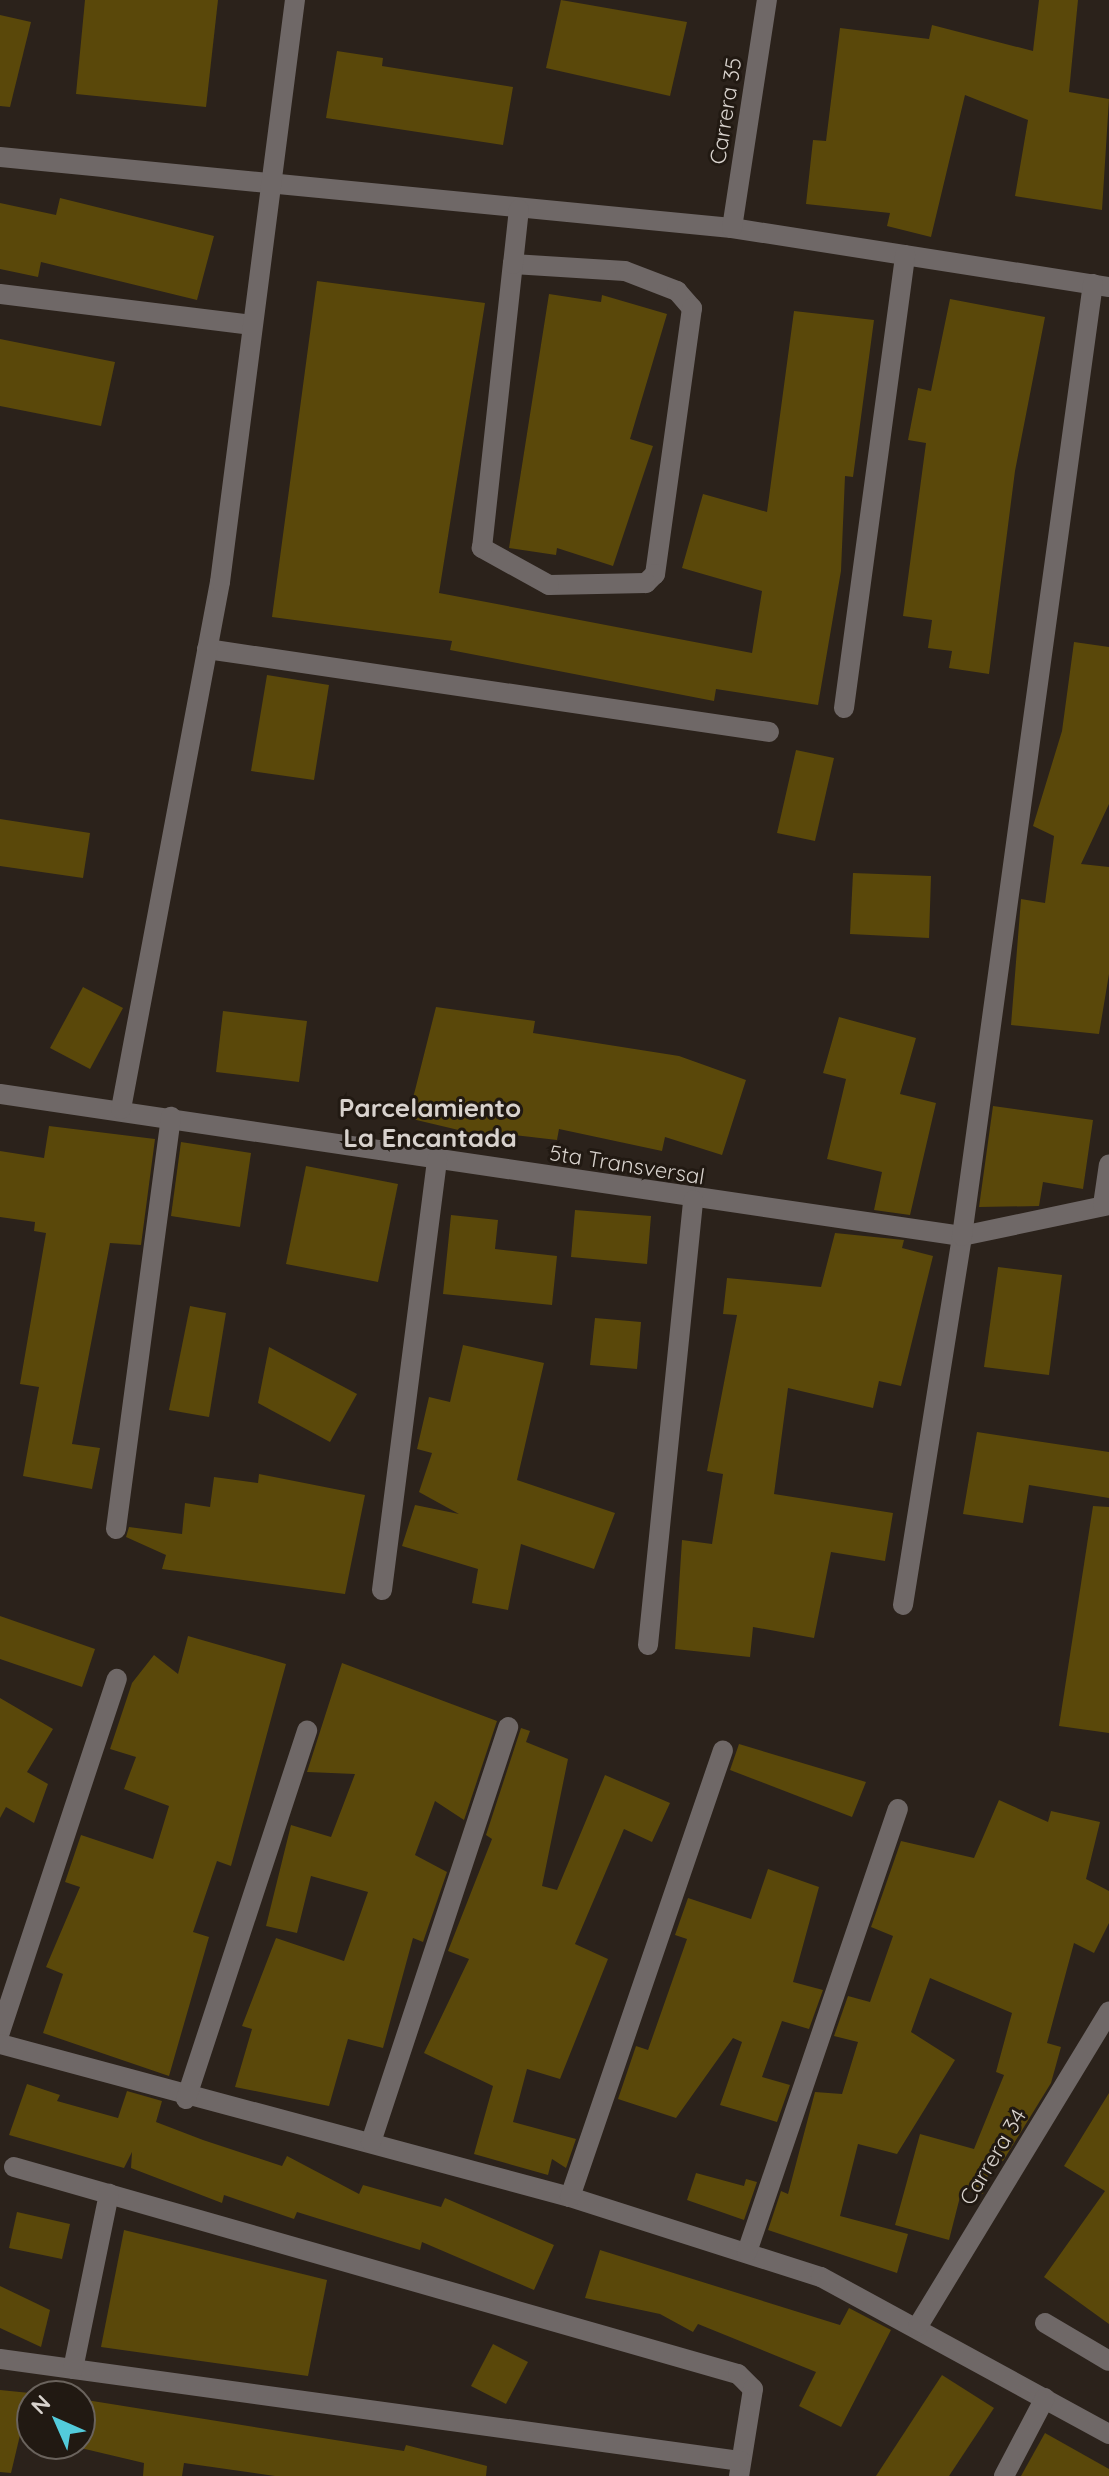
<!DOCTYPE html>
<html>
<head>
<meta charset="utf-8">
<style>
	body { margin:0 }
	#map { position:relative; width:1109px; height:2476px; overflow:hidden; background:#2b221b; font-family:Quicksand,sans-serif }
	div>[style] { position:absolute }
	.building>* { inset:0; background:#5a480a }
	.minor>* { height:20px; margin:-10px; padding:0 10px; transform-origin:10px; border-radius:10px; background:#6f6867 }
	span { translate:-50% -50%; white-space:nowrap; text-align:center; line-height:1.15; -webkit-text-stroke:6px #211912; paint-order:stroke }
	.street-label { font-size:22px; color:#d8d2cd }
	.quarter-label { font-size:26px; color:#d8d2cd; font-weight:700 }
	.north { position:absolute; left:16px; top:2380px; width:80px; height:80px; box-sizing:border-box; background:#211912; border:2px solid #6a635d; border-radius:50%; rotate:315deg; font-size:22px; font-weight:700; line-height:32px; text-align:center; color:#d8d2cd }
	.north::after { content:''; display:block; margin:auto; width:28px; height:36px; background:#53cbdb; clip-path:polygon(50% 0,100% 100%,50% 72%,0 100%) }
</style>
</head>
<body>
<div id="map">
	<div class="building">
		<i style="clip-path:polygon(85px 0,218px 0,206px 107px,76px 94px)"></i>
		<i style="clip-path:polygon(561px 0,687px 22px,670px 96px,546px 68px)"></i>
		<i style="clip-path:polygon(1039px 0,1078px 0,1069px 92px,1109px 99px,1102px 210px,1015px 196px,1028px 120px,965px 95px,931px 237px,887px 226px,890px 213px,806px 204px,813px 140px,826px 141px,840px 28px,929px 39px,932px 25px,1033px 51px)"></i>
		<i style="clip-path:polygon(0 15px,31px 22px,10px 107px,0 106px)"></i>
		<i style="clip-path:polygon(337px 51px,383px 58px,382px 66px,513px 87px,503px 145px,326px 118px)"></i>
		<i style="clip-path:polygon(60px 198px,214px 236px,197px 300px,41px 262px,38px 277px,0 269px,0 203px,56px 215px)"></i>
		<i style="clip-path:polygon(317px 281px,485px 303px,439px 593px,752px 653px,762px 591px,682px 568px,703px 494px,767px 512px,794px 311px,874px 320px,853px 477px,845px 476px,841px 571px,818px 705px,716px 689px,714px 701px,450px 650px,452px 641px,272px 617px)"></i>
		<i style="clip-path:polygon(549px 294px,601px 302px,602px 295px,667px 314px,630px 439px,653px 446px,613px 566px,557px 548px,556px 555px,509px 548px)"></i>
		<i style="clip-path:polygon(950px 299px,1045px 317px,1015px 471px,989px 674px,949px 668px,952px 651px,928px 648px,932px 620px,903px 616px,926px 443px,908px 440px,918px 388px,931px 391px)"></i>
		<i style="clip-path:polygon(0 339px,115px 362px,101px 426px,0 406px)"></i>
		<i style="clip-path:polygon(1074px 642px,1109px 647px,1109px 804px,1081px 864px,1109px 867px,1109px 974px,1099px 1034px,1011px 1025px,1021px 899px,1045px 903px,1054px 836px,1033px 826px,1062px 731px)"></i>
		<i style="clip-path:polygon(267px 675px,329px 685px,314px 780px,251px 771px)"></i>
		<i style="clip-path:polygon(796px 750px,834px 758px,815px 841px,777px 833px)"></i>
		<i style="clip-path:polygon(0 819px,90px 833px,83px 878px,0 866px)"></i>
		<i style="clip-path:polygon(853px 873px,931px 876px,929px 938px,850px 934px)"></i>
		<i style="clip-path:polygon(83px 987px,123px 1008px,90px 1069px,50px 1048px)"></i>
		<i style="clip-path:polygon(436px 1007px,535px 1021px,533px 1033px,679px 1056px,746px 1080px,722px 1155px,665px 1137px,662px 1151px,559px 1129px,557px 1140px,514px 1135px,513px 1143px,408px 1118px)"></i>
		<i style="clip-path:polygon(223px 1011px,307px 1021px,299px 1082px,216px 1072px)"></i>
		<i style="clip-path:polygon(839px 1017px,916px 1038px,900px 1094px,936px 1103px,910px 1215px,874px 1210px,882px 1172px,827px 1159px,846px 1079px,823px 1073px)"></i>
		<i style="clip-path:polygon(993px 1106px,1093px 1120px,1083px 1189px,1043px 1182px,1039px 1206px,979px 1207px)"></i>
		<i style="clip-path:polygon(49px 1126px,155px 1139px,141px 1245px,110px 1243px,72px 1444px,100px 1448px,92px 1489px,23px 1476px,39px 1387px,20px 1384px,46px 1233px,34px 1231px,35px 1222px,0 1217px,0 1151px,44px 1158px)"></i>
		<i style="clip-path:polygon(181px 1142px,251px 1153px,240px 1227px,171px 1216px)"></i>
		<i style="clip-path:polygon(306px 1166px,398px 1184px,378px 1282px,286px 1264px)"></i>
		<i style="clip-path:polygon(575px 1210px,651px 1216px,647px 1264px,571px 1257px)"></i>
		<i style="clip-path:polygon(451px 1215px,498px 1220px,495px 1249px,557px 1256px,552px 1305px,443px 1294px)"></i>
		<i style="clip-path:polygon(835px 1233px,904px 1240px,902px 1248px,933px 1256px,901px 1386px,879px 1381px,873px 1408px,788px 1388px,774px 1494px,893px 1513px,885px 1561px,831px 1552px,814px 1638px,753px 1627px,750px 1657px,675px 1649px,682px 1540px,712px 1544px,723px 1474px,707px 1471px,737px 1315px,723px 1314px,727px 1278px,821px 1287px)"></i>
		<i style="clip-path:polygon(998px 1267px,1062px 1275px,1049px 1375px,984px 1367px)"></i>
		<i style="clip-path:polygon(190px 1306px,226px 1313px,209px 1417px,169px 1410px)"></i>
		<i style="clip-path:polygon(595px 1318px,641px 1322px,637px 1369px,590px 1365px)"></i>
		<i style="clip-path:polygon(463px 1345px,544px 1363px,517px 1480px,615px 1513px,594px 1569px,521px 1544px,508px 1610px,472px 1603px,478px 1569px,402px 1546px,415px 1505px,459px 1514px,419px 1492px,432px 1453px,417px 1449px,429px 1397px,450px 1402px)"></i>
		<i style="clip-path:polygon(269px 1347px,357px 1394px,330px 1442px,258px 1403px)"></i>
		<i style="clip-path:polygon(977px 1432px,1109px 1452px,1109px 1498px,1029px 1485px,1023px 1523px,963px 1514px)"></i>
		<i style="clip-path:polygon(259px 1474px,365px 1495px,345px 1594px,162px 1569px,166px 1555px,126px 1537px,129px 1527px,182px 1534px,185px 1503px,210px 1507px,214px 1477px,258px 1483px)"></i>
		<i style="clip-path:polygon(1093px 1506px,1109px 1507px,1109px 1733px,1059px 1726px)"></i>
		<i style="clip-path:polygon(0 1616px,95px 1649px,82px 1687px,0 1659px)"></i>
		<i style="clip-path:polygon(188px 1636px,286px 1664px,231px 1866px,217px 1861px,193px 1932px,209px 1937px,169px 2076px,43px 2033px,63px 1974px,46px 1967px,80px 1887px,65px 1882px,81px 1835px,153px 1859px,169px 1806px,124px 1789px,136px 1757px,110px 1749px,132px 1683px,154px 1655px,178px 1674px)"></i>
		<i style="clip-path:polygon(342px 1663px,497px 1721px,464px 1820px,435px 1801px,415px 1855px,447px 1872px,423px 1942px,413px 1938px,383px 2048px,348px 2039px,329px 2106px,235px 2087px,252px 2029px,242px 2026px,276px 1938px,344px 1961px,368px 1892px,311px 1876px,297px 1933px,266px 1926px,291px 1825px,331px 1837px,355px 1774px,307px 1772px)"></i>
		<i style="clip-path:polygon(0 1698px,53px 1729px,27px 1772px,48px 1784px,34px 1823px,6px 1807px,0 1818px)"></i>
		<i style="clip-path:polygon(521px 1728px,530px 1731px,526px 1742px,568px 1759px,542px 1886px,557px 1890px,605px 1775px,670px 1803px,652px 1842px,624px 1829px,575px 1944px,608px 1959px,560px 2079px,527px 2069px,513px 2122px,576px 2139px,566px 2168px,552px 2159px,548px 2175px,474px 2154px,493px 2086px,424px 2053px,469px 1959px,448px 1951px,492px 1839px,486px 1835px)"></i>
		<i style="clip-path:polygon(739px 1744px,866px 1782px,852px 1817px,730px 1770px)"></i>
		<i style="clip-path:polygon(999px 1800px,1048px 1822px,1051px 1811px,1100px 1822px,1086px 1879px,1109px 1891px,1109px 1923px,1094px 1953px,1074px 1943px,1047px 2043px,1061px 2047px,1051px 2083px,1003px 2161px,993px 2157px,983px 2194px,962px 2189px,949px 2240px,895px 2225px,920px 2134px,974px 2149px,1004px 2075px,996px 2072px,1012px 2013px,930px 1978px,911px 2032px,955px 2060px,897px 2154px,858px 2144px,840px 2216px,908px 2234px,897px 2273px,768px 2230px,781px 2191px,788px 2194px,815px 2092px,842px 2094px,858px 2042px,834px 2036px,848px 1996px,870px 2002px,893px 1936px,871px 1927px,901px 1841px,974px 1858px)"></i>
		<i style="clip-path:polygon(768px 1869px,819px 1887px,793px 1982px,823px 1990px,809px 2029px,782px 2021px,762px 2077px,790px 2085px,777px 2122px,720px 2105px,742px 2042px,733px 2038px,676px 2118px,618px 2099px,636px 2046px,648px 2050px,687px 1939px,675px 1935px,688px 1898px,751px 1919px)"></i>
		<i style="clip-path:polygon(27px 2084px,60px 2095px,57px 2101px,118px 2118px,127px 2091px,162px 2101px,156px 2122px,203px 2140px,282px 2166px,287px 2156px,359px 2194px,363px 2185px,441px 2207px,445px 2198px,554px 2245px,534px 2290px,422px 2242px,420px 2250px,297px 2212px,294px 2219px,224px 2195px,222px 2203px,131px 2168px,132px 2152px,124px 2168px,9px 2135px)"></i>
		<i style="clip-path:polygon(1109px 2093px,1109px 2324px,1044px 2277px,1105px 2191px,1064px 2166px)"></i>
		<i style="clip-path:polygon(696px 2173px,744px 2186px,746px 2179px,757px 2182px,744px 2220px,687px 2200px)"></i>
		<i style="clip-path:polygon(17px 2212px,70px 2224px,62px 2259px,9px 2248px)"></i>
		<i style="clip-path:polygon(124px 2230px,327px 2280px,308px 2376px,101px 2347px)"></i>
		<i style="clip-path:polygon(600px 2250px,840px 2325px,849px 2308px,891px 2330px,841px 2427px,799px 2406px,816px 2372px,698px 2324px,693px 2332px,660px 2314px,585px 2298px)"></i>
		<i style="clip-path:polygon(0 2286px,50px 2310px,41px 2347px,0 2328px)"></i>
		<i style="clip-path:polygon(493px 2344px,528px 2362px,506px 2404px,471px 2386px)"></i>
		<i style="clip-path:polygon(942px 2375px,994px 2408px,949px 2476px,876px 2476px)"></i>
		<i style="clip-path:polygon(0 2390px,30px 2393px,11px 2473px,0 2472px)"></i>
		<i style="clip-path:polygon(80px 2399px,404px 2451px,406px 2445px,487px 2466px,486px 2476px,275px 2476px,184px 2463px,182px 2476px,143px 2476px,144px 2463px,68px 2445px,80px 2444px)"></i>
		<i style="clip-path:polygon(1045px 2433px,1109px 2469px,1109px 2476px,1021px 2476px)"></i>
	</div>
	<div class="minor">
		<i style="left:0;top:157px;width:735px;rotate:5.54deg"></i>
		<i style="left:732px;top:228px;width:382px;rotate:8.9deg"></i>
		<i style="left:732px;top:228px;width:231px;rotate:-81.3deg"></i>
		<i style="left:513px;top:264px;width:112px;rotate:3.6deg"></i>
		<i style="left:625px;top:271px;width:56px;rotate:21deg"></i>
		<i style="left:677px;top:291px;width:23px;rotate:49deg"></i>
		<i style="left:692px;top:308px;width:269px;rotate:97.9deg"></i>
		<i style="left:655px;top:574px;width:13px;rotate:135deg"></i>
		<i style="left:646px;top:583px;width:97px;rotate:178.8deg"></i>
		<i style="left:549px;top:585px;width:77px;rotate:-151.1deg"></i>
		<i style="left:482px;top:548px;width:286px;rotate:-83.8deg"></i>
		<i style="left:513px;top:264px;width:55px;rotate:-83.8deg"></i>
		<i style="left:0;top:294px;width:254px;rotate:7deg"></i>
		<i style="left:207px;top:649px;width:568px;rotate:8.4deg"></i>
		<i style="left:844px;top:708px;width:457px;rotate:-82.3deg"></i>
		<i style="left:0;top:1094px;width:972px;rotate:8.4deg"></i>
		<i style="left:962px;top:1236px;width:150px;rotate:-11.9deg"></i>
		<i style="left:121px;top:1109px;width:536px;rotate:-79.36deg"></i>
		<i style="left:220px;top:582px;width:587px;rotate:-82.66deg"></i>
		<i style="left:1103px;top:1205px;width:41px;rotate:-81.7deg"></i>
		<i style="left:116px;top:1529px;width:416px;rotate:-82.4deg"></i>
		<i style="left:382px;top:1590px;width:434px;rotate:-82.7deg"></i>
		<i style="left:903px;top:1605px;width:374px;rotate:-80.9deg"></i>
		<i style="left:962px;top:1236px;width:961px;rotate:-82.17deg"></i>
		<i style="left:648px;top:1645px;width:447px;rotate:-84.2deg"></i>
		<i style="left:0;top:2032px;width:372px;rotate:-71.7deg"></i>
		<i style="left:0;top:2044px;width:590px;rotate:15.03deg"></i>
		<i style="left:570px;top:2197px;width:263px;rotate:17.7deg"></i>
		<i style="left:821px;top:2277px;width:328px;rotate:28.6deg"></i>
		<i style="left:186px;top:2099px;width:388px;rotate:-71.8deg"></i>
		<i style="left:371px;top:2142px;width:437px;rotate:-71.7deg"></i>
		<i style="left:14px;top:2167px;width:753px;rotate:15.96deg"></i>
		<i style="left:738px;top:2374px;width:21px;rotate:45deg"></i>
		<i style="left:753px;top:2389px;width:88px;rotate:99.1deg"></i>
		<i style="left:570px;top:2197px;width:472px;rotate:-71.1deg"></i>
		<i style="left:747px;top:2252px;width:468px;rotate:-71.2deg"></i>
		<i style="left:1045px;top:2323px;width:74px;rotate:30.7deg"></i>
		<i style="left:918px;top:2326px;width:368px;rotate:-58.7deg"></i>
		<i style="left:0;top:2359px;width:748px;rotate:7.84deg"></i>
		<i style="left:73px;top:2369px;width:179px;rotate:-78.4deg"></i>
		<i style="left:1004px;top:2476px;width:88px;rotate:-62.3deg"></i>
	</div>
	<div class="street-label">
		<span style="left:726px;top:111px;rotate:-81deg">Carrera 35</span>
		<span style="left:627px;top:1165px;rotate:9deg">5ta Transversal</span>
		<span style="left:993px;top:2157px;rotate:-59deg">Carrera 34</span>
	</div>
	<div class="quarter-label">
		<span style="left:430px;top:1123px">Parcelamiento<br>La Encantada</span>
	</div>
	<div class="north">N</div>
</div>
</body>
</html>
